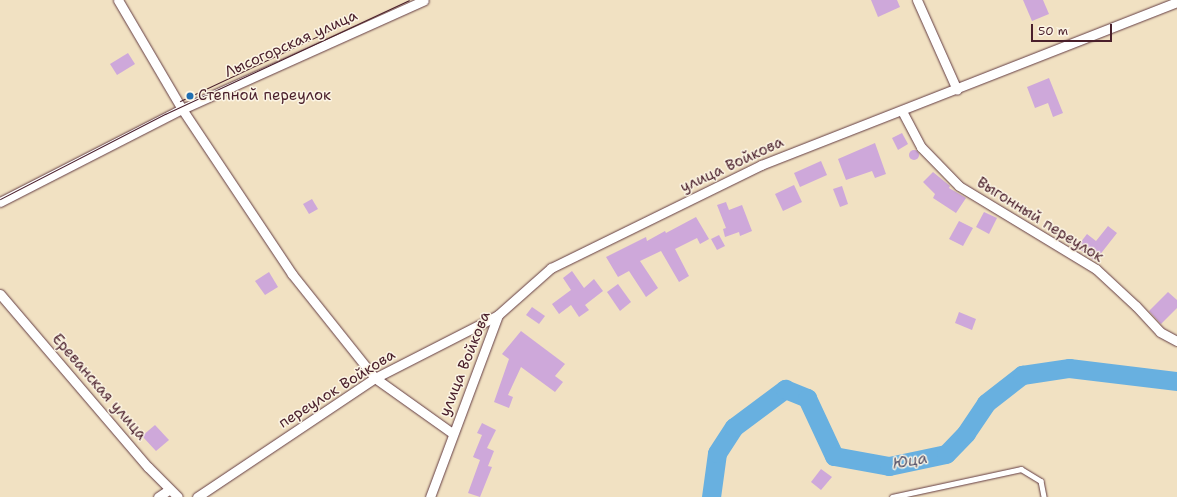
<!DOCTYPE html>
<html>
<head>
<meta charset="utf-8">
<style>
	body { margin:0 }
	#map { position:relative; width:1177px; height:497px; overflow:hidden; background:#f1e1c2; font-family:"Shantell Sans",sans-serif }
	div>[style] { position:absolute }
	.river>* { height:19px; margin:-9.5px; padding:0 9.5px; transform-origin:9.5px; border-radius:9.5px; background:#68b0e0 }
	.building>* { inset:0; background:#cea8da }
	.round { border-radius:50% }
	.roads { filter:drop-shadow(0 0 1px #633c42) drop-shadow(0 0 1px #633c42) }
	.lane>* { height:4.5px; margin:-2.25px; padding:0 2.25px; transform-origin:2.25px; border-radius:2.25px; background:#fff }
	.street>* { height:9px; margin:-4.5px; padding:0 4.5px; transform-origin:4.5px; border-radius:4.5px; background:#fff }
	.tram>* { height:1px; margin:-0.5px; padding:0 0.5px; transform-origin:0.5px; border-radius:0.5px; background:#4a1f2b }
	.dots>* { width:11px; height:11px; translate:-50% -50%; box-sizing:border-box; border:2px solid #fcf5e5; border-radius:50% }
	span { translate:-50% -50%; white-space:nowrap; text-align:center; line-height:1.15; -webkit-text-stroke:3px #fcf5e5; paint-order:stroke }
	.street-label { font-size:15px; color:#4a1f2b }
	.poi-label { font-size:15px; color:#4a1f2b }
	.left { translate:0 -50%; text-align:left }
	.water-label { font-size:16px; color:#54526a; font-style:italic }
	.scale { position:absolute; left:1031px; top:24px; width:81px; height:18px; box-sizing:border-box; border:2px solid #4a1f2b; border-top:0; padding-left:5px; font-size:12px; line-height:14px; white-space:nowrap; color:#4a1f2b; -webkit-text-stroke:3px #fcf5e5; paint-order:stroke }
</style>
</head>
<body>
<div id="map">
	<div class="river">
		<i style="left:711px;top:497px;width:44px;rotate:-82.2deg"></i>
		<i style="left:717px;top:453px;width:31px;rotate:-57deg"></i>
		<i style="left:734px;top:427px;width:64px;rotate:-36.7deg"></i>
		<i style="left:785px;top:389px;width:24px;rotate:22deg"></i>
		<i style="left:807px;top:398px;width:64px;rotate:65deg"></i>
		<i style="left:834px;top:456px;width:56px;rotate:10.3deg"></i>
		<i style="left:889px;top:466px;width:58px;rotate:-11.9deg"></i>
		<i style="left:946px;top:454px;width:29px;rotate:-46deg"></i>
		<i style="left:966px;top:433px;width:36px;rotate:-56deg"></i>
		<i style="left:986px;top:403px;width:46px;rotate:-37.9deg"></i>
		<i style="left:1022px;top:375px;width:48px;rotate:-8.5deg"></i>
		<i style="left:1069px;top:368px;width:109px;rotate:6.9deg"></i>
	</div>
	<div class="building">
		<i style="clip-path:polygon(871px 0,897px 0,900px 7px,878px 17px)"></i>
		<i style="clip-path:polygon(1023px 0,1043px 0,1049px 14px,1032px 21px)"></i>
		<i style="clip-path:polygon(128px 53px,135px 64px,117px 75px,110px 64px)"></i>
		<i style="clip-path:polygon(1049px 78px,1063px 113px,1053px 117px,1048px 103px,1035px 108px,1027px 87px)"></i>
		<i style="clip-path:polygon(902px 133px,908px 144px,898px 150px,892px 138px)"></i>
		<i style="clip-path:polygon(875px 143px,886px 174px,875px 178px,872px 171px,846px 180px,838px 159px)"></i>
		<i class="round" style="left:909px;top:150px;width:10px;height:10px"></i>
		<i style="clip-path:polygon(821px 161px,827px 175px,800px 187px,794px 173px)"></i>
		<i style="clip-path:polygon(933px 172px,950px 186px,949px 188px,966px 198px,956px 213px,933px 198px,935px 194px,923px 182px)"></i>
		<i style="clip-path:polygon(794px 185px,802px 202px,783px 211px,775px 194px)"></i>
		<i style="clip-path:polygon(842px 186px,848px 204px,840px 207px,833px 189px)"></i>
		<i style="clip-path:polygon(312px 199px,318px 209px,309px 214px,303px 204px)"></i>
		<i style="clip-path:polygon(726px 202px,729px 210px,742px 205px,752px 231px,740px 236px,739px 232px,725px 237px,723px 229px,726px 228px,717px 205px)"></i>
		<i style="clip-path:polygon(984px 212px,997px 218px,989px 234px,976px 227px)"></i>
		<i style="clip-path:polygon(696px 217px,709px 239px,700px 244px,697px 238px,675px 249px,689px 276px,679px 282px,661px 251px,640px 261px,658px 288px,646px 297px,629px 271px,618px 277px,606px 257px,646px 237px,647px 241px,665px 231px,666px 233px)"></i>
		<i style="clip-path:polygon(959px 221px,973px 228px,963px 246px,949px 239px)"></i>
		<i style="clip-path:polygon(1108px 226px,1117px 233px,1095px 261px,1077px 247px,1087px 234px,1096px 241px)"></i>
		<i style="clip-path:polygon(719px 235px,725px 246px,717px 250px,711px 239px)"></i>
		<i style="clip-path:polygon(572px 271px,584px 288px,594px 279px,603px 291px,585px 305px,589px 310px,579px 317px,571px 305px,559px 314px,552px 304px,571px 290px,563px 278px)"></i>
		<i style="clip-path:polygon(269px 272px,278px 287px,265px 295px,255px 281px)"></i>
		<i style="clip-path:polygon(618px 284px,631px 302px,620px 311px,607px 292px)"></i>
		<i style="clip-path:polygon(1168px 292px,1177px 300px,1177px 308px,1161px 324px,1149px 311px)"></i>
		<i style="clip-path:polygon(532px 307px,545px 316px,539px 324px,526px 315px)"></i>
		<i style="clip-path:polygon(959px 312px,976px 319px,972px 330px,955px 323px)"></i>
		<i style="clip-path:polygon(521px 331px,565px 364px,555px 376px,563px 382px,555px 392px,521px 367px,508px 395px,513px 397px,509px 408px,494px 402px,509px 359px,502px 354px)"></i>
		<i style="clip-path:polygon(482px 423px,496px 430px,487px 448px,494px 451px,488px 466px,492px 467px,480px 497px,468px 493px,480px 460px,473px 457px,482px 435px,477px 433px)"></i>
		<i style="clip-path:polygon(155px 425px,169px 440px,156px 451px,142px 436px)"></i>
		<i style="clip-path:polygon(821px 469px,832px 477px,821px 490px,811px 482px)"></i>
	</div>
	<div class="roads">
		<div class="lane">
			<i style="left:892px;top:497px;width:132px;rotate:-12.2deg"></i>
			<i style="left:1021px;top:469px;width:23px;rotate:31deg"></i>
			<i style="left:1041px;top:481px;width:16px;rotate:79deg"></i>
		</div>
		<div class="street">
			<i style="left:118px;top:0;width:126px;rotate:59.6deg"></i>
			<i style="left:182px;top:109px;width:198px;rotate:56.3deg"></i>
			<i style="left:292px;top:274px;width:133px;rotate:51.4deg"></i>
			<i style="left:375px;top:378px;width:95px;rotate:35.5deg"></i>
			<i style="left:917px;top:0;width:98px;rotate:66deg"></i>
			<i style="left:902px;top:111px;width:41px;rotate:62.2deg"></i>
			<i style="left:921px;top:147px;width:54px;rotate:45.7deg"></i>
			<i style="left:959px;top:186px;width:160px;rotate:31.2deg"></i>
			<i style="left:1096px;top:269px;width:54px;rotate:42.8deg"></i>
			<i style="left:1136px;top:306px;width:35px;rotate:47deg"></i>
			<i style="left:1160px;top:332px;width:19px;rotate:28deg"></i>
			<i style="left:0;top:202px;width:204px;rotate:-27.1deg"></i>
			<i style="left:182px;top:109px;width:265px;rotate:-24.2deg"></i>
			<i style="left:0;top:294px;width:228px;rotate:49.5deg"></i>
			<i style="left:148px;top:467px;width:42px;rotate:45deg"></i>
			<i style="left:158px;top:497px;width:14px;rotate:-34deg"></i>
			<i style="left:197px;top:497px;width:214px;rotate:-33.8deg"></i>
			<i style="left:375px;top:378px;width:138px;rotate:-27.1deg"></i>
			<i style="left:430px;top:497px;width:194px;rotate:-69.5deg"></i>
			<i style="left:498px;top:315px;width:71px;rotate:-41.6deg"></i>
			<i style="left:551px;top:268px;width:234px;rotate:-26.1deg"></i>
			<i style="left:761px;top:165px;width:447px;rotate:-21.4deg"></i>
		</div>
	</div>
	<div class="tram">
		<i style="left:180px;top:101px;width:190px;rotate:-25.2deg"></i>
		<i style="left:0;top:199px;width:186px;rotate:-27.3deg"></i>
		<i style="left:165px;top:114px;width:269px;rotate:-25deg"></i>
	</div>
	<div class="dots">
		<i style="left:190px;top:96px;background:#1f6fb2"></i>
	</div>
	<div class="street-label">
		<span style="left:291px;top:44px;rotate:-24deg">Лысогорская улица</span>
		<span style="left:732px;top:165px;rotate:-25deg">улица Войкова</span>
		<span style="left:1040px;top:220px;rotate:32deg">Выгонный переулок</span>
		<span style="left:465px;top:364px;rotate:-68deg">улица Войкова</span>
		<span style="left:99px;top:387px;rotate:49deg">Ереванская улица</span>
		<span style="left:337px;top:389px;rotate:-32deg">переулок Войкова</span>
	</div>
	<div class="poi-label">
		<span class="left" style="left:198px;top:96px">Степной переулок</span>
	</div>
	<div class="water-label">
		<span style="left:910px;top:461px;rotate:-10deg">Юца</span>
	</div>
	<div class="scale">50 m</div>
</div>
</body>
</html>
